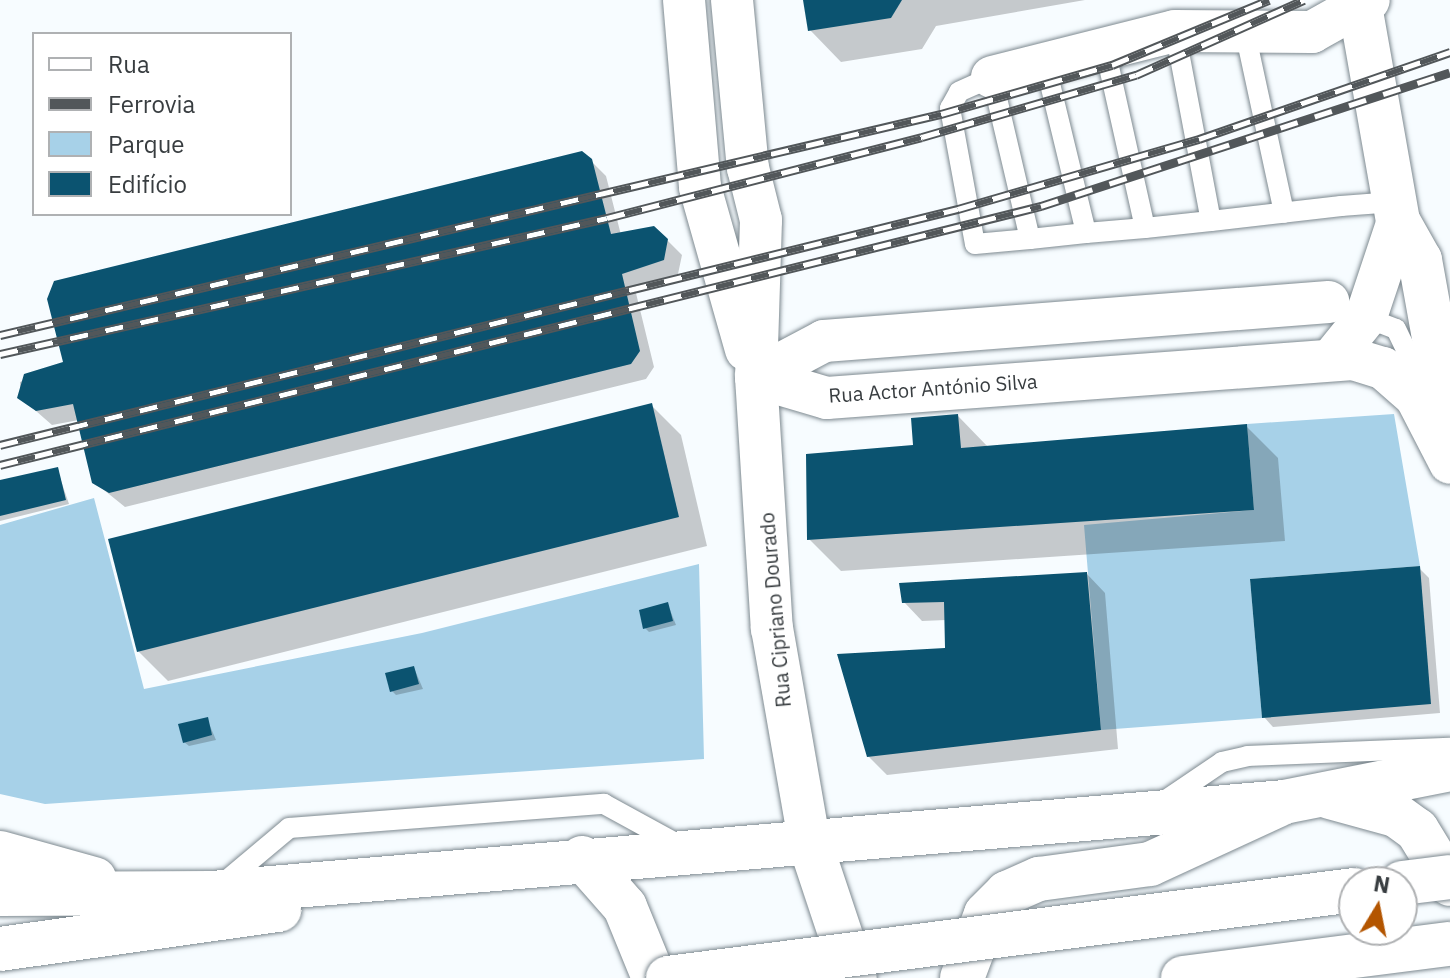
<!DOCTYPE html>
<html>
<head>
<meta charset="utf-8">
<style>
	body { margin:0 }
	#map { position:relative; width:1450px; height:978px; overflow:hidden; background:#f7fcff; font-family:"IBM Plex Sans",sans-serif }
	div>[style] { position:absolute }
	.green>* { inset:0; background:#a7d1e8 }
	.shadow>* { inset:0; background:#0003 }
	.building>* { inset:0; background:#0b5370 }
	.roads { filter:drop-shadow(0 0 2px #7e8a91) drop-shadow(0 0 2px #7e8a91) }
	.service>* { height:20px; margin:-10px; padding:0 10px; transform-origin:10px; border-radius:10px; background:#fff }
	.minor>* { height:42px; margin:-21px; padding:0 21px; transform-origin:21px; border-radius:21px; background:#fff }
	.secondary>* { height:44px; margin:-22px; padding:0 22px; transform-origin:22px; border-radius:22px; background:#fff }
	.primary>* { height:44px; margin:-22px; padding:0 22px; transform-origin:22px; border-radius:22px; background:#fff }
	.trunk>* { height:44px; margin:-22px; padding:0 22px; transform-origin:22px; border-radius:22px; background:#fff }
	.rail>* { height:9px; margin-top:-4.5px; transform-origin:0; background:repeating-linear-gradient(90deg,#fff 0 18px,#52575a 0 36px); box-sizing:border-box; border-block:2px solid #52575a }
	.bridges { filter:drop-shadow(0 0 2px #7e8a91) drop-shadow(0 0 2px #7e8a91) }
	.trunk-bridge>* { height:44px; margin:-22px; padding:0 22px; transform-origin:22px; border-radius:22px; background:#fff }
	span { translate:-50% -50%; white-space:nowrap; text-align:center; line-height:1.15; -webkit-text-stroke:8px #fff; paint-order:stroke }
	.street-label { font-size:20px; color:#383d40 }
	.legend { position:absolute; left:32px; top:32px; width:260px; height:184px; box-sizing:border-box; background:#fff; border:2px solid #afb1b3; margin:0; padding:10px 14px; list-style:none; font-size:24px; color:#383d40 }
	.legend li { display:flex; align-items:center; gap:16px; height:40px }
	.legend b { width:40px; border:2px solid #afb1b3 }
	.north { position:absolute; left:1338px; top:866px; width:80px; height:80px; box-sizing:border-box; background:#fff; border:2px solid #afb1b3; border-radius:50%; rotate:10deg; font-size:22px; font-weight:700; line-height:32px; text-align:center; color:#383d40 }
	.north::after { content:''; display:block; margin:auto; width:28px; height:36px; background:#b35500; clip-path:polygon(50% 0,100% 100%,50% 72%,0 100%) }
</style>
</head>
<body>
<div id="map">
	<div class="green">
		<i style="clip-path:polygon(1394px 414px,1420px 566px,1250px 579px,1262px 718px,1101px 730px,1084px 525px,1254px 510px,1247px 424px)"></i>
		<i style="clip-path:polygon(94px 498px,144px 689px,422px 633px,699px 564px,704px 759px,45px 804px,0 794px,0 525px)"></i>
	</div>
	<div class="shadow">
		<i style="clip-path:polygon(805px 0,1085px 0,936px 26px,922px 49px,841px 62px,810px 30px)"></i>
		<i style="clip-path:polygon(591px 161px,606px 176px,621px 235px,667px 240px,682px 255px,678px 274px,635px 289px,654px 367px,646px 379px,125px 507px,94px 482px,79px 420px,52px 425px,20px 397px,20px 382px,65px 363px)"></i>
		<i style="clip-path:polygon(651px 405px,681px 435px,707px 546px,168px 681px,138px 651px)"></i>
		<i style="clip-path:polygon(958px 416px,989px 448px,1246px 426px,1278px 458px,1285px 541px,841px 571px,809px 539px)"></i>
		<i style="clip-path:polygon(57px 469px,69px 504px,0 521px,0 483px)"></i>
		<i style="clip-path:polygon(1419px 568px,1429px 578px,1440px 713px,1273px 727px,1264px 717px)"></i>
		<i style="clip-path:polygon(1087px 574px,1105px 593px,1118px 749px,887px 775px,868px 756px,947px 649px,946px 620px,922px 621px,904px 602px)"></i>
		<i style="clip-path:polygon(668px 605px,676px 625px,649px 632px,645px 628px)"></i>
		<i style="clip-path:polygon(414px 668px,423px 689px,396px 695px,392px 691px)"></i>
		<i style="clip-path:polygon(207px 719px,216px 740px,189px 746px,184px 742px)"></i>
	</div>
	<div class="building">
		<i style="clip-path:polygon(803px 0,902px 0,891px 18px,808px 31px)"></i>
		<i style="clip-path:polygon(582px 151px,592px 159px,611px 234px,654px 226px,668px 239px,664px 260px,622px 274px,640px 351px,631px 364px,109px 493px,92px 483px,73px 404px,36px 411px,17px 398px,24px 374px,63px 362px,47px 299px,54px 281px)"></i>
		<i style="clip-path:polygon(652px 403px,679px 517px,137px 652px,108px 539px)"></i>
		<i style="clip-path:polygon(958px 414px,961px 448px,1247px 424px,1254px 510px,807px 540px,806px 454px,913px 445px,911px 418px)"></i>
		<i style="clip-path:polygon(58px 467px,66px 500px,0 516px,0 480px)"></i>
		<i style="clip-path:polygon(1420px 566px,1431px 704px,1262px 718px,1250px 579px)"></i>
		<i style="clip-path:polygon(1087px 572px,1101px 730px,867px 757px,837px 654px,945px 648px,944px 602px,902px 603px,899px 583px)"></i>
		<i style="clip-path:polygon(668px 602px,673px 621px,643px 629px,639px 610px)"></i>
		<i style="clip-path:polygon(414px 666px,419px 684px,390px 692px,385px 673px)"></i>
		<i style="clip-path:polygon(208px 717px,212px 735px,183px 743px,178px 724px)"></i>
	</div>
	<div class="roads">
		<div class="service">
			<i style="left:1175px;top:31px;width:193px;rotate:79.3deg"></i>
			<i style="left:1245px;top:32px;width:185px;rotate:77.8deg"></i>
			<i style="left:1105px;top:49px;width:183px;rotate:77.4deg"></i>
			<i style="left:1045px;top:63px;width:175px;rotate:76.4deg"></i>
			<i style="left:1030px;top:239px;width:166px;rotate:-103.2deg"></i>
			<i style="left:992px;top:77px;width:36px;rotate:156deg"></i>
			<i style="left:959px;top:92px;width:18px;rotate:119deg"></i>
			<i style="left:950px;top:108px;width:138px;rotate:79.6deg"></i>
			<i style="left:975px;top:244px;width:55px;rotate:-5.2deg"></i>
			<i style="left:1030px;top:239px;width:56px;rotate:-6.1deg"></i>
			<i style="left:1086px;top:233px;width:59px;rotate:-4.8deg"></i>
			<i style="left:1145px;top:228px;width:66px;rotate:-6.1deg"></i>
			<i style="left:1211px;top:221px;width:131px;rotate:-6.6deg"></i>
			<i style="left:1341px;top:206px;width:53px;rotate:-4.3deg"></i>
			<i style="left:1362px;top:316px;width:36px;rotate:21deg"></i>
			<i style="left:1396px;top:329px;width:71px;rotate:64.2deg"></i>
			<i style="left:1160px;top:804px;width:75px;rotate:-34.1deg"></i>
			<i style="left:1222px;top:762px;width:26px;rotate:-13deg"></i>
			<i style="left:1247px;top:756px;width:203px;rotate:-2.3deg"></i>
			<i style="left:220px;top:886px;width:90px;rotate:-40deg"></i>
			<i style="left:289px;top:828px;width:316px;rotate:-4.4deg"></i>
			<i style="left:604px;top:804px;width:85px;rotate:28.7deg"></i>
		</div>
		<div class="minor">
			<i style="left:684px;top:0;width:188px;rotate:85.1deg"></i>
			<i style="left:700px;top:187px;width:169px;rotate:74.2deg"></i>
			<i style="left:732px;top:0;width:169px;rotate:84.6deg"></i>
			<i style="left:748px;top:168px;width:54px;rotate:76deg"></i>
			<i style="left:761px;top:220px;width:157px;rotate:91.8deg"></i>
			<i style="left:756px;top:377px;width:252px;rotate:86.4deg"></i>
			<i style="left:772px;top:628px;width:215px;rotate:80.1deg"></i>
			<i style="left:992px;top:77px;width:189px;rotate:-14.1deg"></i>
			<i style="left:1175px;top:31px;width:137px;rotate:0.4deg"></i>
			<i style="left:1312px;top:32px;width:65px;rotate:-29.3deg"></i>
			<i style="left:1332px;top:359px;width:54px;rotate:-51deg"></i>
			<i style="left:1366px;top:317px;width:101px;rotate:-71.6deg"></i>
			<i style="left:756px;top:377px;width:74px;rotate:16.5deg"></i>
			<i style="left:827px;top:398px;width:527px;rotate:-4.24deg"></i>
			<i style="left:1353px;top:359px;width:31px;rotate:17deg"></i>
			<i style="left:1383px;top:368px;width:44px;rotate:41.3deg"></i>
			<i style="left:1416px;top:397px;width:74px;rotate:62.7deg"></i>
			<i style="left:756px;top:377px;width:77px;rotate:-27.9deg"></i>
			<i style="left:824px;top:341px;width:506px;rotate:-4.42deg"></i>
		</div>
		<div class="secondary">
			<i style="left:1359px;top:0;width:224px;rotate:80deg"></i>
			<i style="left:1398px;top:221px;width:45px;rotate:60.6deg"></i>
			<i style="left:1420px;top:260px;width:170px;rotate:79.8deg"></i>
		</div>
		<div class="primary">
			<i style="left:1330px;top:797px;width:68px;rotate:15.3deg"></i>
			<i style="left:1396px;top:815px;width:26px;rotate:36deg"></i>
			<i style="left:1417px;top:830px;width:63px;rotate:58.6deg"></i>
			<i style="left:809px;top:840px;width:145px;rotate:71.6deg"></i>
			<i style="left:962px;top:978px;width:68px;rotate:-69.4deg"></i>
			<i style="left:986px;top:914px;width:30px;rotate:-45deg"></i>
			<i style="left:1007px;top:893px;width:35px;rotate:-24deg"></i>
			<i style="left:1039px;top:879px;width:112px;rotate:-7.7deg"></i>
			<i style="left:1150px;top:864px;width:141px;rotate:-24.7deg"></i>
		</div>
		<div class="trunk">
			<i style="left:0;top:853px;width:98px;rotate:15.5deg"></i>
			<i style="left:582px;top:858px;width:65px;rotate:48.7deg"></i>
			<i style="left:625px;top:907px;width:77px;rotate:67.8deg"></i>
			<i style="left:0;top:894px;width:212px;rotate:-0.3deg"></i>
			<i style="left:212px;top:893px;width:1076px;rotate:-4.85deg"></i>
			<i style="left:1284px;top:802px;width:169px;rotate:-11.2deg"></i>
			<i style="left:0;top:949px;width:282px;rotate:-8deg"></i>
			<i style="left:1183px;top:978px;width:269px;rotate:-7.3deg"></i>
		</div>
	</div>
	<div class="rail">
		<i style="left:0;top:335px;width:967px;rotate:-13.22deg"></i>
		<i style="left:941px;top:114px;width:178px;rotate:-16deg"></i>
		<i style="left:1112px;top:65px;width:170px;rotate:-22.5deg"></i>
		<i style="left:0;top:354px;width:622px;rotate:-12.63deg"></i>
		<i style="left:607px;top:218px;width:325px;rotate:-14.4deg"></i>
		<i style="left:922px;top:137px;width:223px;rotate:-16.2deg"></i>
		<i style="left:1136px;top:75px;width:184px;rotate:-24.1deg"></i>
		<i style="left:0;top:445px;width:987px;rotate:-13.84deg"></i>
		<i style="left:958px;top:209px;width:251px;rotate:-16.2deg"></i>
		<i style="left:1199px;top:139px;width:266px;rotate:-19.1deg"></i>
		<i style="left:0;top:465px;width:1073px;rotate:-13.97deg"></i>
		<i style="left:1041px;top:206px;width:430px;rotate:-18.1deg"></i>
	</div>
	<div class="bridges">
		<div class="trunk-bridge">
			<i style="left:1402px;top:883px;width:48px;rotate:-7.1deg"></i>
			<i style="left:668px;top:978px;width:692px;rotate:-7.31deg"></i>
		</div>
	</div>
	<div class="street-label">
		<span style="left:933px;top:388px;rotate:-4deg">Rua Actor António Silva</span>
		<span style="left:775px;top:610px;rotate:-95deg">Rua Cipriano Dourado</span>
	</div>
	<ul class="legend">
	<li><b style="height:10px;background:#fff"></b>Rua</li>
	<li><b style="height:10px;background:#52575a"></b>Ferrovia</li>
	<li><b style="height:22px;background:#a7d1e8"></b>Parque</li>
	<li><b style="height:22px;background:#0b5370"></b>Edifício</li>
	</ul>
	<div class="north">N</div>
</div>
</body>
</html>
